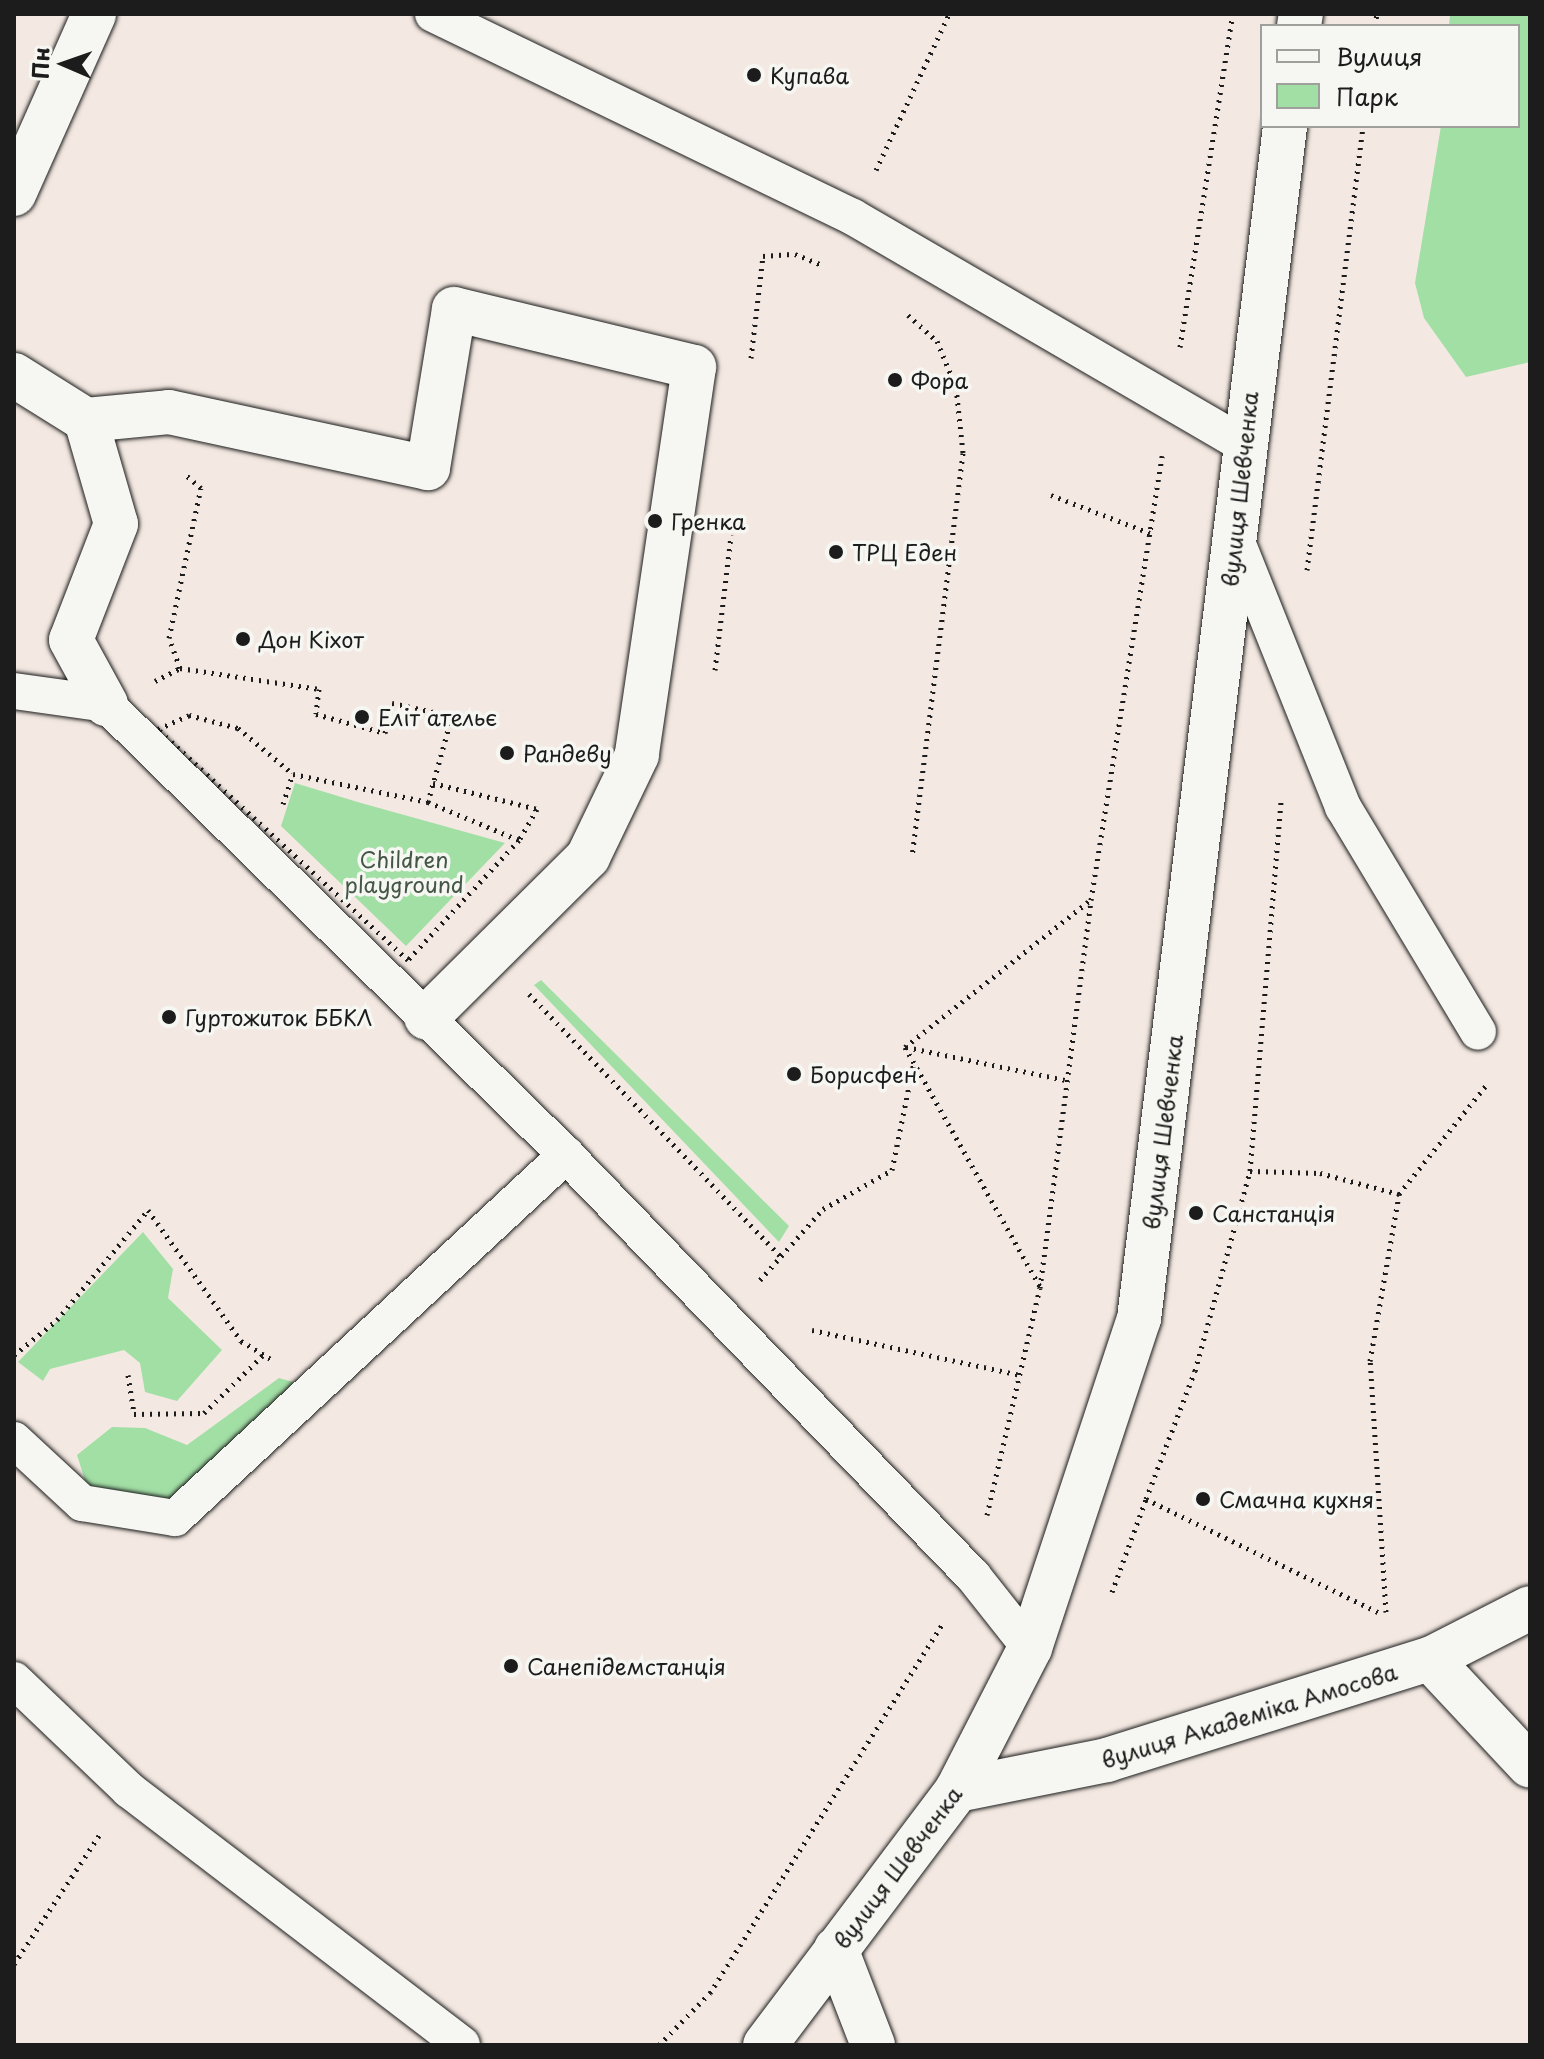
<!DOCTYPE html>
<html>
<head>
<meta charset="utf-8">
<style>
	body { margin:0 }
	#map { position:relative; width:1544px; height:2059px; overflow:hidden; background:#f4e9e2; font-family:"Playpen Sans",sans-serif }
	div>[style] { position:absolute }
	.green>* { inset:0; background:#a2dfa5 }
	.path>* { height:5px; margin-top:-2.5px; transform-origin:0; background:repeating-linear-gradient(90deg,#1c1c1c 0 2px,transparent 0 8px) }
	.roads { filter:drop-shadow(0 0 2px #1c1c1c) drop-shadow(0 0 2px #1c1c1c) }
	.service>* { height:36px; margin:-18px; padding:0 18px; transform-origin:18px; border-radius:18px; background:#f6f6f2 }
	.minor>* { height:44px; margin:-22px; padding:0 22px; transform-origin:22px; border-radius:22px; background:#f6f6f2 }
	.tertiary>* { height:44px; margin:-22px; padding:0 22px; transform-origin:22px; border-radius:22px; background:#f6f6f2 }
	.dots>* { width:22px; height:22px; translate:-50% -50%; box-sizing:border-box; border:4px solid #f6f6f2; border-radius:50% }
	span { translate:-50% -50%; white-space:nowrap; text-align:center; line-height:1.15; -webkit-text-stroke:7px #f6f6f2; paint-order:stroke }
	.poi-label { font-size:22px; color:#1c1c1c }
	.left { translate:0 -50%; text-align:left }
	.street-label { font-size:22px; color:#1c1c1c }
	.park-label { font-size:22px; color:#445645 }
	.frame { position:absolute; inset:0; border:16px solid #1c1c1c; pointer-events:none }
	.legend { position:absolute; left:1260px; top:24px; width:260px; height:104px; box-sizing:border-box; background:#f6f6f2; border:2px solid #9f9f9c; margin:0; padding:10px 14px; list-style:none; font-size:24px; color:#1c1c1c }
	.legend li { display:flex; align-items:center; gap:16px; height:40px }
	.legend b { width:40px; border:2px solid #9f9f9c }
	.north { position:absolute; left:24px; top:24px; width:80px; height:80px; -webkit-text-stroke:6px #f6f6f2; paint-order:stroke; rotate:272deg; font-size:22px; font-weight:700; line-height:32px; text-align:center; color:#1c1c1c }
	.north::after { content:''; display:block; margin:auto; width:28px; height:36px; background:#1c1c1c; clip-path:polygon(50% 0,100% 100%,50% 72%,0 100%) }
</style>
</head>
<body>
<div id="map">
	<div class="green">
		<i style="clip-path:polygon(1450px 14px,1530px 14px,1530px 362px,1466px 377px,1424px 318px,1415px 283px,1441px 126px,1518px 126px,1518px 26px,1449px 26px)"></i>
		<i style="clip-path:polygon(295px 783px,361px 803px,505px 843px,406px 946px,281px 826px)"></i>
		<i style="clip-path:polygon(541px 980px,789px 1226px,779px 1242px,534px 985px)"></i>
		<i style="clip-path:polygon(143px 1232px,173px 1269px,168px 1298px,222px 1350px,177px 1401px,145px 1392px,140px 1363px,124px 1350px,50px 1369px,43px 1381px,18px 1362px)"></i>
		<i style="clip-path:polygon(279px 1378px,300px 1384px,170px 1499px,88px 1490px,77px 1455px,112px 1427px,145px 1428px,187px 1445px)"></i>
	</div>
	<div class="path">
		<i style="left:1375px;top:26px;width:12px;rotate:-81deg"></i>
		<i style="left:876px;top:170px;width:172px;rotate:-64.9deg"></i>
		<i style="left:908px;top:315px;width:39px;rotate:42deg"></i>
		<i style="left:937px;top:341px;width:50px;rotate:67.6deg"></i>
		<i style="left:956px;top:387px;width:66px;rotate:83.9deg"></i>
		<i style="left:963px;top:453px;width:407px;rotate:97.2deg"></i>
		<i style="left:1180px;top:347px;width:337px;rotate:-81deg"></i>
		<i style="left:751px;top:358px;width:103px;rotate:-83.3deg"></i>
		<i style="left:763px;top:256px;width:32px;rotate:-4deg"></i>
		<i style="left:795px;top:254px;width:27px;rotate:22deg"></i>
		<i style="left:1051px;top:495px;width:106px;rotate:21deg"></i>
		<i style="left:1307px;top:570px;width:448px;rotate:-82.8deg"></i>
		<i style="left:180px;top:668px;width:32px;rotate:-110deg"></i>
		<i style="left:169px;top:638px;width:153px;rotate:-78deg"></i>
		<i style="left:201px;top:488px;width:23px;rotate:-139deg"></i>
		<i style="left:715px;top:670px;width:136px;rotate:-83.2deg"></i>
		<i style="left:155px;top:681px;width:28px;rotate:-27deg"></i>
		<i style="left:180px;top:668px;width:141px;rotate:8.6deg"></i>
		<i style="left:319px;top:689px;width:25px;rotate:97deg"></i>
		<i style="left:316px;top:714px;width:72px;rotate:15.4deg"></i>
		<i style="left:385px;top:733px;width:31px;rotate:-77deg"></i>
		<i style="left:392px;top:703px;width:61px;rotate:12.2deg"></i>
		<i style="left:452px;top:716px;width:89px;rotate:105.6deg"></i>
		<i style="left:189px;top:715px;width:51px;rotate:14.9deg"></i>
		<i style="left:238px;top:728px;width:72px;rotate:39.9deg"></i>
		<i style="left:293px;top:774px;width:138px;rotate:11.7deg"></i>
		<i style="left:428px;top:802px;width:99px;rotate:22.7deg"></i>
		<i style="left:519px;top:840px;width:163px;rotate:132.8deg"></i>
		<i style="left:408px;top:960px;width:340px;rotate:-137.3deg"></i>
		<i style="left:158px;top:729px;width:34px;rotate:-24deg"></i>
		<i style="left:433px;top:783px;width:107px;rotate:14deg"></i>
		<i style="left:537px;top:809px;width:36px;rotate:120deg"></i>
		<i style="left:283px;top:804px;width:32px;rotate:-72deg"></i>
		<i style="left:529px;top:994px;width:363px;rotate:46.2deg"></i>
		<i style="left:905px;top:1047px;width:275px;rotate:60.6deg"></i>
		<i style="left:905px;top:1047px;width:235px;rotate:-38.4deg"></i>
		<i style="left:906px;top:1047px;width:162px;rotate:11.7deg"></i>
		<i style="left:1250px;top:1171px;width:70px;rotate:1.6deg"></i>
		<i style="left:1320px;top:1173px;width:82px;rotate:14.9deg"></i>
		<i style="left:760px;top:1280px;width:95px;rotate:-48.4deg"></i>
		<i style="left:823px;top:1209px;width:79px;rotate:-29.5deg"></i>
		<i style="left:892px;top:1170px;width:110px;rotate:-78.5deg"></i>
		<i style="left:812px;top:1330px;width:213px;rotate:12.2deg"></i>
		<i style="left:14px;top:1355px;width:55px;rotate:-39.1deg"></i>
		<i style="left:57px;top:1320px;width:143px;rotate:-50.4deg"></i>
		<i style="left:148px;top:1210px;width:161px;rotate:54.6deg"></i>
		<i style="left:241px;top:1341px;width:35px;rotate:31deg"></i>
		<i style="left:128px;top:1375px;width:39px;rotate:81deg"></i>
		<i style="left:134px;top:1414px;width:70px;rotate:-0.8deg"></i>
		<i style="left:204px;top:1413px;width:84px;rotate:-44.5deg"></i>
		<i style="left:1146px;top:1499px;width:137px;rotate:-69.1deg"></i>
		<i style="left:1195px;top:1371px;width:207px;rotate:-74.6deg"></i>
		<i style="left:1250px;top:1171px;width:370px;rotate:-85.2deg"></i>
		<i style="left:987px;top:1515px;width:233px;rotate:-76.9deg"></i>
		<i style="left:1040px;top:1288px;width:391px;rotate:-82.5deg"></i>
		<i style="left:1091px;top:900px;width:450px;rotate:-80.9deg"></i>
		<i style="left:1112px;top:1592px;width:99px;rotate:-69.9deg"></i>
		<i style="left:1146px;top:1499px;width:263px;rotate:26deg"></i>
		<i style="left:1386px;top:1612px;width:252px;rotate:-93.6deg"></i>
		<i style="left:1370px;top:1361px;width:169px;rotate:-80.1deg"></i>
		<i style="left:1399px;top:1194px;width:141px;rotate:-51.3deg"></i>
		<i style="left:14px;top:1964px;width:156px;rotate:-56.5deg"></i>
		<i style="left:659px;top:2045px;width:73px;rotate:-45.6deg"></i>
		<i style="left:710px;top:1993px;width:439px;rotate:-57.8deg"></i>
	</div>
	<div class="roads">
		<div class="service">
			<i style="left:433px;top:14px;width:466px;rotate:25.8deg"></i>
			<i style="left:853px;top:217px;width:449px;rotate:30.2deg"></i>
			<i style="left:1235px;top:537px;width:291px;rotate:68.2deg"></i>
			<i style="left:1343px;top:807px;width:262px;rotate:59deg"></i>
			<i style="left:14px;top:691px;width:93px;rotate:8deg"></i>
			<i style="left:106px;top:704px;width:644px;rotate:44.43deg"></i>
			<i style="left:566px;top:1155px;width:586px;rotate:45.97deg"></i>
			<i style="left:973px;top:1576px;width:92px;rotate:51.6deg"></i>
			<i style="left:14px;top:1440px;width:93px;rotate:42.8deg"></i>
			<i style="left:82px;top:1503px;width:94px;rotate:9.2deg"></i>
			<i style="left:175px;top:1518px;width:534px;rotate:-42.87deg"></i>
			<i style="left:14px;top:1680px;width:159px;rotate:43.7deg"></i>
			<i style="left:129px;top:1790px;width:419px;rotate:37.4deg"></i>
		</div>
		<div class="minor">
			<i style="left:14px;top:194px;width:197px;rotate:-66deg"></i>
			<i style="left:14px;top:375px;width:85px;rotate:32deg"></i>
			<i style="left:86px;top:420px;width:108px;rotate:73.9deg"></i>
			<i style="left:116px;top:524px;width:124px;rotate:111.2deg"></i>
			<i style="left:71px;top:640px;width:73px;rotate:61.3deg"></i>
			<i style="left:86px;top:420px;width:83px;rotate:-5.5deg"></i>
			<i style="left:169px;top:412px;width:265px;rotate:12.2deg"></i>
			<i style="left:428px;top:468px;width:161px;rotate:-80.7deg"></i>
			<i style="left:454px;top:309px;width:247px;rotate:13.6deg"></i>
			<i style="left:694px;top:367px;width:392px;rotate:98.4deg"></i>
			<i style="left:637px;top:755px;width:113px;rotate:115.7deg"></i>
			<i style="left:588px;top:857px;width:228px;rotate:135.2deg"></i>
			<i style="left:1430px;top:1659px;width:146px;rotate:46.9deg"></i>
			<i style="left:957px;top:1790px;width:153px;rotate:-11.3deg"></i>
			<i style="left:1107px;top:1760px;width:338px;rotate:-17.4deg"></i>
			<i style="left:1430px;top:1659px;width:112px;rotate:-27deg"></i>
			<i style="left:836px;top:1949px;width:103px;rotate:68.9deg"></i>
		</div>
		<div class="tertiary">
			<i style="left:1299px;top:26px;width:12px;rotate:-81deg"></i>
			<i style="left:765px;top:2045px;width:319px;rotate:-53deg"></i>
			<i style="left:957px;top:1790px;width:160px;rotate:-62.8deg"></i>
			<i style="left:1030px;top:1648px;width:347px;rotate:-71.7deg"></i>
			<i style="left:1139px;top:1319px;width:1202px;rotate:-83.02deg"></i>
		</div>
	</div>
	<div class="dots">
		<i style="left:754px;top:75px;background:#1c1c1c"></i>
		<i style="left:895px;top:380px;background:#1c1c1c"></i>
		<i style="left:655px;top:521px;background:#1c1c1c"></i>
		<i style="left:836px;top:552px;background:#1c1c1c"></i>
		<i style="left:243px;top:639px;background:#1c1c1c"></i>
		<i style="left:362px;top:717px;background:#1c1c1c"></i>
		<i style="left:507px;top:753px;background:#1c1c1c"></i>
		<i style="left:169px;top:1017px;background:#1c1c1c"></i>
		<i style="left:794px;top:1074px;background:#1c1c1c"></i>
		<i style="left:1196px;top:1213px;background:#1c1c1c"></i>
		<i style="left:1203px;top:1499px;background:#1c1c1c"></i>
		<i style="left:511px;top:1666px;background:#1c1c1c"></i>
	</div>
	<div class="poi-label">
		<span class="left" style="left:770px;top:75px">Купава</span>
		<span class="left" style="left:911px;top:380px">Фора</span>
		<span class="left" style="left:671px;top:521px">Гренка</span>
		<span class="left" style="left:852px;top:552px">ТРЦ Еден</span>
		<span class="left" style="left:259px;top:639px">Дон Кіхот</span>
		<span class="left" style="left:378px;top:717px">Еліт ательє</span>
		<span class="left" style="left:523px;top:753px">Рандеву</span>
		<span class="left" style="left:185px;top:1017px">Гуртожиток ББКЛ</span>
		<span class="left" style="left:810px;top:1074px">Борисфен</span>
		<span class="left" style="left:1212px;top:1213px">Санстанція</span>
		<span class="left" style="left:1219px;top:1499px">Смачна кухня</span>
		<span class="left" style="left:527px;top:1666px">Санепідемстанція</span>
	</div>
	<div class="street-label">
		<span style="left:1239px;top:489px;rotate:-84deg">вулиця Шевченка</span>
		<span style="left:1162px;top:1132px;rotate:-83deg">вулиця Шевченка</span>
		<span style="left:1249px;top:1715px;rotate:-17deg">вулиця Академіка Амосова</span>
		<span style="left:897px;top:1867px;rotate:-53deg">вулиця Шевченка</span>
	</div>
	<div class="park-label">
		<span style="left:404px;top:871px">Children<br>playground</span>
	</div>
	<div class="frame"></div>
	<ul class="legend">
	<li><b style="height:10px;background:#f6f6f2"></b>Вулиця</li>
	<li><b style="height:22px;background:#a2dfa5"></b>Парк</li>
	</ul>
	<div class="north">Пн</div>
</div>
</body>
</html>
